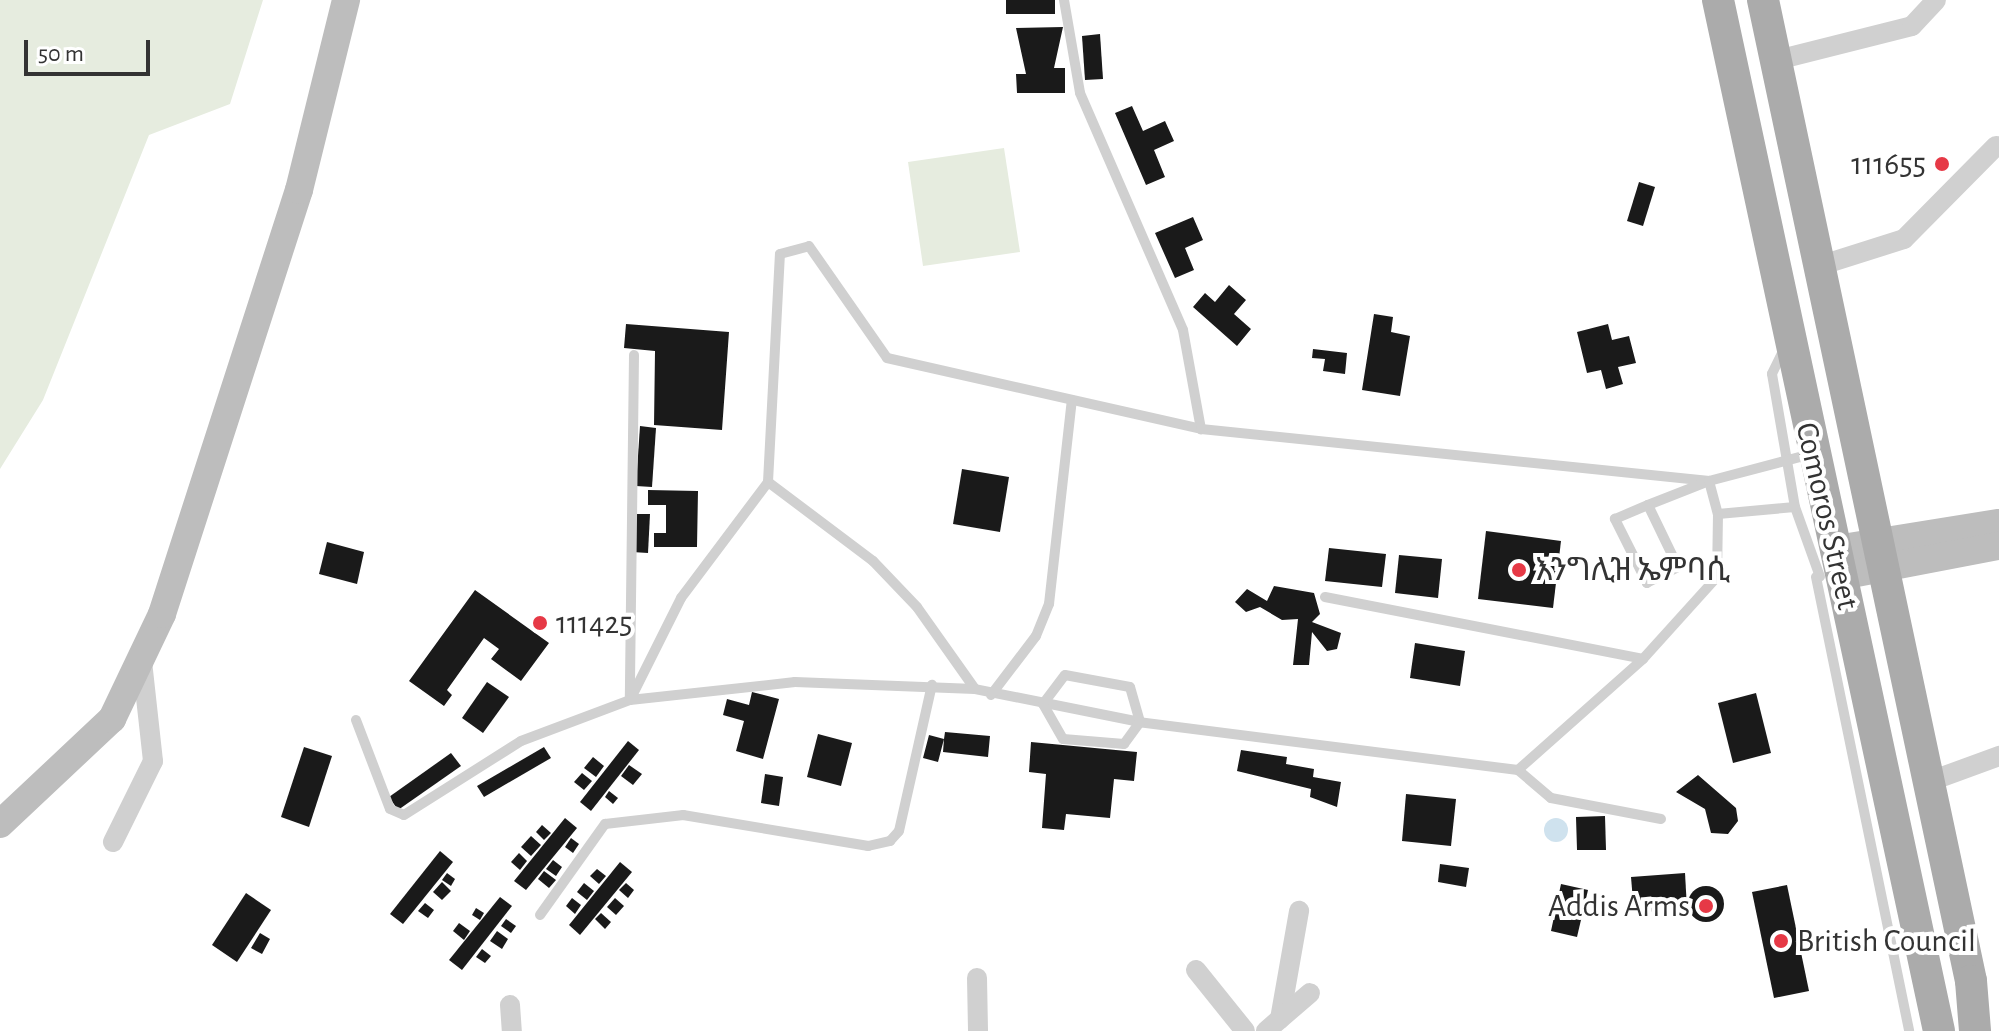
<!DOCTYPE html>
<html>
<head>
<meta charset="utf-8">
<style>
	body { margin:0 }
	#map { position:relative; width:1999px; height:1031px; overflow:hidden; background:#fff; font-family:"Alegreya Sans","Noto Sans Ethiopic",sans-serif }
	div>[style] { position:absolute }
	.green>* { inset:0; background:#e6ecdf }
	.water>* { inset:0; background:#cfe2ee }
	.round { border-radius:50% }
	.building>* { inset:0; background:#1a1a1a }
	.lane>* { height:10px; margin:-5px; padding:0 5px; transform-origin:5px; border-radius:5px; background:#d0d0d0 }
	.street>* { height:20px; margin:-10px; padding:0 10px; transform-origin:10px; border-radius:10px; background:#d0d0d0 }
	.secondary>* { height:28px; margin:-14px; padding:0 14px; transform-origin:14px; border-radius:14px; background:#bdbdbd }
	.primary>* { height:32px; margin:-16px; padding:0 16px; transform-origin:16px; border-radius:16px; background:#ababab }
	.dots>* { width:22px; height:22px; translate:-50% -50%; box-sizing:border-box; border:4px solid #fff; border-radius:50% }
	span { translate:-50% -50%; white-space:nowrap; text-align:center; line-height:1.15; -webkit-text-stroke:8px #fff; paint-order:stroke }
	.poi-label { font-size:32px; color:#333 }
	.right { translate:-100% -50%; text-align:right }
	.left { translate:0 -50%; text-align:left }
	.street-label { font-size:32px; color:#333 }
	.scale { position:absolute; left:24px; top:40px; width:126px; height:36px; box-sizing:border-box; border:4px solid #333; border-top:0; padding-left:10px; font-size:24px; line-height:28px; white-space:nowrap; color:#333; -webkit-text-stroke:6px #fff; paint-order:stroke }
</style>
</head>
<body>
<div id="map">
	<div class="green">
		<i style="clip-path:polygon(0 0,263px 0,230px 104px,149px 135px,43px 400px,0 469px)"></i>
		<i style="clip-path:polygon(1004px 148px,1020px 252px,923px 266px,908px 162px)"></i>
	</div>
	<div class="water">
		<i class="round" style="left:1544px;top:818px;width:24px;height:24px"></i>
	</div>
	<div class="building">
		<i style="clip-path:polygon(1006px 0,1055px 0,1055px 14px,1006px 14px)"></i>
		<i style="clip-path:polygon(1063px 27px,1054px 68px,1065px 68px,1065px 93px,1017px 93px,1016px 74px,1026px 74px,1016px 28px)"></i>
		<i style="clip-path:polygon(1100px 34px,1103px 79px,1085px 80px,1082px 36px)"></i>
		<i style="clip-path:polygon(1132px 106px,1143px 131px,1165px 121px,1174px 141px,1154px 150px,1165px 177px,1146px 185px,1115px 113px)"></i>
		<i style="clip-path:polygon(1639px 182px,1655px 187px,1643px 226px,1627px 221px)"></i>
		<i style="clip-path:polygon(1193px 217px,1203px 240px,1185px 248px,1194px 270px,1175px 278px,1155px 233px)"></i>
		<i style="clip-path:polygon(1229px 285px,1246px 300px,1234px 314px,1251px 329px,1237px 346px,1193px 307px,1205px 293px,1215px 302px)"></i>
		<i style="clip-path:polygon(1374px 314px,1393px 317px,1391px 332px,1410px 336px,1400px 396px,1362px 390px)"></i>
		<i style="clip-path:polygon(626px 324px,729px 332px,722px 430px,654px 425px,655px 351px,624px 348px)"></i>
		<i style="clip-path:polygon(1608px 324px,1612px 340px,1629px 336px,1636px 363px,1618px 367px,1623px 384px,1606px 389px,1601px 370px,1587px 373px,1577px 332px)"></i>
		<i style="clip-path:polygon(1313px 349px,1347px 353px,1345px 374px,1323px 371px,1325px 359px,1312px 358px)"></i>
		<i style="clip-path:polygon(640px 426px,656px 428px,652px 487px,636px 486px)"></i>
		<i style="clip-path:polygon(962px 469px,1009px 477px,1000px 532px,953px 524px)"></i>
		<i style="clip-path:polygon(648px 490px,698px 491px,697px 547px,654px 547px,654px 533px,666px 533px,666px 505px,648px 505px)"></i>
		<i style="clip-path:polygon(634px 514px,650px 514px,648px 553px,632px 552px)"></i>
		<i style="clip-path:polygon(1486px 531px,1561px 541px,1553px 608px,1478px 599px)"></i>
		<i style="clip-path:polygon(327px 542px,364px 552px,357px 584px,319px 574px)"></i>
		<i style="clip-path:polygon(1329px 548px,1386px 554px,1382px 587px,1325px 581px)"></i>
		<i style="clip-path:polygon(1399px 555px,1442px 559px,1438px 598px,1395px 593px)"></i>
		<i style="clip-path:polygon(1274px 586px,1314px 593px,1320px 614px,1312px 622px,1341px 633px,1337px 649px,1327px 651px,1312px 632px,1309px 665px,1293px 665px,1298px 619px,1282px 620px,1260px 607px,1246px 612px,1235px 602px,1247px 589px,1267px 601px)"></i>
		<i style="clip-path:polygon(475px 590px,549px 643px,521px 681px,491px 659px,499px 649px,484px 638px,447px 690px,452px 695px,444px 706px,409px 681px)"></i>
		<i style="clip-path:polygon(1415px 643px,1465px 651px,1460px 686px,1410px 678px)"></i>
		<i style="clip-path:polygon(487px 682px,509px 697px,483px 733px,462px 718px)"></i>
		<i style="clip-path:polygon(752px 692px,779px 699px,763px 759px,736px 751px,744px 721px,723px 715px,727px 699px,749px 705px)"></i>
		<i style="clip-path:polygon(1756px 693px,1771px 753px,1733px 763px,1718px 703px)"></i>
		<i style="clip-path:polygon(945px 732px,990px 736px,988px 757px,943px 752px,944px 739px,938px 762px,923px 758px,929px 735px,944px 739px)"></i>
		<i style="clip-path:polygon(818px 734px,852px 743px,841px 786px,807px 777px)"></i>
		<i style="clip-path:polygon(628px 741px,639px 750px,591px 811px,580px 802px)"></i>
		<i style="clip-path:polygon(1031px 742px,1137px 752px,1134px 781px,1114px 779px,1110px 818px,1066px 814px,1064px 830px,1042px 828px,1046px 774px,1029px 772px)"></i>
		<i style="clip-path:polygon(304px 747px,332px 756px,309px 827px,281px 817px)"></i>
		<i style="clip-path:polygon(544px 747px,551px 758px,484px 797px,477px 786px)"></i>
		<i style="clip-path:polygon(1241px 750px,1287px 757px,1286px 764px,1314px 769px,1313px 777px,1341px 782px,1337px 807px,1310px 797px,1311px 789px,1237px 771px)"></i>
		<i style="clip-path:polygon(451px 753px,461px 766px,398px 810px,389px 797px)"></i>
		<i style="clip-path:polygon(593px 757px,604px 766px,596px 777px,584px 768px)"></i>
		<i style="clip-path:polygon(629px 765px,642px 774px,633px 785px,621px 776px)"></i>
		<i style="clip-path:polygon(582px 773px,592px 781px,584px 790px,574px 782px)"></i>
		<i style="clip-path:polygon(765px 774px,783px 777px,779px 806px,761px 803px)"></i>
		<i style="clip-path:polygon(1698px 775px,1736px 808px,1738px 821px,1728px 834px,1711px 833px,1705px 809px,1676px 792px)"></i>
		<i style="clip-path:polygon(609px 791px,618px 798px,613px 804px,605px 797px)"></i>
		<i style="clip-path:polygon(1406px 794px,1456px 799px,1451px 846px,1402px 841px)"></i>
		<i style="clip-path:polygon(1605px 816px,1606px 850px,1577px 850px,1576px 817px)"></i>
		<i style="clip-path:polygon(565px 818px,577px 828px,526px 890px,514px 881px)"></i>
		<i style="clip-path:polygon(542px 825px,551px 833px,544px 840px,536px 832px)"></i>
		<i style="clip-path:polygon(531px 836px,541px 845px,531px 856px,521px 847px)"></i>
		<i style="clip-path:polygon(571px 838px,579px 844px,573px 853px,565px 847px)"></i>
		<i style="clip-path:polygon(440px 851px,453px 862px,403px 924px,390px 914px)"></i>
		<i style="clip-path:polygon(519px 853px,527px 861px,520px 870px,511px 862px)"></i>
		<i style="clip-path:polygon(553px 860px,562px 867px,556px 876px,546px 869px)"></i>
		<i style="clip-path:polygon(620px 862px,632px 872px,580px 935px,569px 925px)"></i>
		<i style="clip-path:polygon(1440px 864px,1469px 868px,1466px 887px,1438px 882px)"></i>
		<i style="clip-path:polygon(597px 869px,606px 876px,599px 884px,590px 876px)"></i>
		<i style="clip-path:polygon(544px 871px,556px 880px,549px 888px,538px 879px)"></i>
		<i style="clip-path:polygon(447px 873px,455px 879px,451px 886px,442px 880px)"></i>
		<i style="clip-path:polygon(1685px 873px,1687px 909px,1634px 913px,1631px 877px)"></i>
		<i style="clip-path:polygon(442px 882px,451px 891px,442px 900px,433px 892px)"></i>
		<i style="clip-path:polygon(584px 883px,594px 891px,587px 900px,577px 892px)"></i>
		<i style="clip-path:polygon(626px 883px,634px 890px,628px 898px,619px 890px)"></i>
		<i style="clip-path:polygon(1561px 884px,1588px 890px,1577px 937px,1551px 931px)"></i>
		<i style="clip-path:polygon(1787px 885px,1809px 991px,1774px 998px,1752px 892px)"></i>
		<i class="round" style="left:1688px;top:886px;width:36px;height:36px"></i>
		<i style="clip-path:polygon(246px 893px,271px 910px,237px 962px,212px 945px)"></i>
		<i style="clip-path:polygon(500px 897px,512px 906px,462px 970px,449px 960px)"></i>
		<i style="clip-path:polygon(572px 898px,581px 905px,575px 914px,566px 906px)"></i>
		<i style="clip-path:polygon(615px 898px,624px 906px,616px 915px,607px 907px)"></i>
		<i style="clip-path:polygon(425px 903px,434px 910px,428px 918px,418px 911px)"></i>
		<i style="clip-path:polygon(476px 908px,484px 913px,480px 920px,472px 915px)"></i>
		<i style="clip-path:polygon(601px 913px,611px 922px,605px 929px,595px 919px)"></i>
		<i style="clip-path:polygon(506px 919px,516px 926px,511px 933px,501px 926px)"></i>
		<i style="clip-path:polygon(459px 923px,470px 931px,464px 940px,453px 931px)"></i>
		<i style="clip-path:polygon(497px 931px,508px 939px,502px 949px,490px 941px)"></i>
		<i style="clip-path:polygon(260px 933px,270px 939px,262px 954px,251px 948px)"></i>
		<i style="clip-path:polygon(482px 949px,491px 956px,485px 963px,476px 957px)"></i>
	</div>
	<div class="lane">
		<i style="left:1064px;top:0;width:94px;rotate:80.2deg"></i>
		<i style="left:1080px;top:93px;width:258px;rotate:66.5deg"></i>
		<i style="left:1183px;top:330px;width:101px;rotate:79.7deg"></i>
		<i style="left:809px;top:246px;width:136px;rotate:55.1deg"></i>
		<i style="left:887px;top:358px;width:322px;rotate:12.7deg"></i>
		<i style="left:1201px;top:429px;width:511px;rotate:5.84deg"></i>
		<i style="left:1709px;top:481px;width:34px;rotate:75deg"></i>
		<i style="left:1718px;top:514px;width:63px;rotate:90.9deg"></i>
		<i style="left:1717px;top:577px;width:110px;rotate:132.1deg"></i>
		<i style="left:1643px;top:659px;width:167px;rotate:138.4deg"></i>
		<i style="left:1518px;top:770px;width:381px;rotate:-172.8deg"></i>
		<i style="left:1140px;top:722px;width:168px;rotate:-168.7deg"></i>
		<i style="left:975px;top:689px;width:100px;rotate:-125.3deg"></i>
		<i style="left:917px;top:607px;width:64px;rotate:-133.7deg"></i>
		<i style="left:873px;top:561px;width:131px;rotate:-143deg"></i>
		<i style="left:768px;top:482px;width:228px;rotate:-87deg"></i>
		<i style="left:780px;top:254px;width:30px;rotate:-15deg"></i>
		<i style="left:1786px;top:345px;width:32px;rotate:116deg"></i>
		<i style="left:1772px;top:374px;width:135px;rotate:80.2deg"></i>
		<i style="left:634px;top:355px;width:345px;rotate:90.7deg"></i>
		<i style="left:630px;top:700px;width:114px;rotate:-63.4deg"></i>
		<i style="left:681px;top:598px;width:145px;rotate:-53.1deg"></i>
		<i style="left:1648px;top:505px;width:69px;rotate:64.2deg"></i>
		<i style="left:1678px;top:567px;width:35px;rotate:153deg"></i>
		<i style="left:1647px;top:583px;width:72px;rotate:-116.6deg"></i>
		<i style="left:1615px;top:519px;width:36px;rotate:-23deg"></i>
		<i style="left:1648px;top:505px;width:66px;rotate:-21.5deg"></i>
		<i style="left:1709px;top:481px;width:106px;rotate:-14.8deg"></i>
		<i style="left:1718px;top:514px;width:77px;rotate:-5.2deg"></i>
		<i style="left:1795px;top:507px;width:74px;rotate:70.3deg"></i>
		<i style="left:1816px;top:577px;width:463px;rotate:78.4deg"></i>
		<i style="left:1325px;top:597px;width:324px;rotate:11deg"></i>
		<i style="left:1065px;top:675px;width:66px;rotate:10.5deg"></i>
		<i style="left:1130px;top:687px;width:36px;rotate:74deg"></i>
		<i style="left:1140px;top:722px;width:27px;rotate:126deg"></i>
		<i style="left:1124px;top:744px;width:61px;rotate:-175.3deg"></i>
		<i style="left:1063px;top:739px;width:40px;rotate:-119.7deg"></i>
		<i style="left:1043px;top:704px;width:36px;rotate:-53deg"></i>
		<i style="left:991px;top:695px;width:74px;rotate:-52.7deg"></i>
		<i style="left:1036px;top:636px;width:35px;rotate:-68deg"></i>
		<i style="left:1049px;top:604px;width:205px;rotate:-83.6deg"></i>
		<i style="left:356px;top:720px;width:95px;rotate:69.1deg"></i>
		<i style="left:390px;top:809px;width:15px;rotate:23deg"></i>
		<i style="left:404px;top:815px;width:138px;rotate:-32.3deg"></i>
		<i style="left:521px;top:741px;width:116px;rotate:-20.6deg"></i>
		<i style="left:630px;top:700px;width:166px;rotate:-6.2deg"></i>
		<i style="left:795px;top:682px;width:180px;rotate:2.2deg"></i>
		<i style="left:1518px;top:770px;width:43px;rotate:40.3deg"></i>
		<i style="left:1551px;top:798px;width:112px;rotate:10.8deg"></i>
		<i style="left:540px;top:915px;width:112px;rotate:-54.5deg"></i>
		<i style="left:605px;top:824px;width:79px;rotate:-6.6deg"></i>
		<i style="left:683px;top:815px;width:188px;rotate:9.5deg"></i>
		<i style="left:868px;top:846px;width:23px;rotate:-13deg"></i>
		<i style="left:890px;top:841px;width:13px;rotate:-48deg"></i>
		<i style="left:899px;top:831px;width:150px;rotate:-77.3deg"></i>
	</div>
	<div class="street">
		<i style="left:1777px;top:60px;width:139px;rotate:-14.1deg"></i>
		<i style="left:1912px;top:26px;width:35px;rotate:-47deg"></i>
		<i style="left:1822px;top:265px;width:86px;rotate:-17.6deg"></i>
		<i style="left:1904px;top:239px;width:131px;rotate:-45.3deg"></i>
		<i style="left:1928px;top:782px;width:76px;rotate:-20.1deg"></i>
		<i style="left:113px;top:842px;width:90px;rotate:-63.7deg"></i>
		<i style="left:153px;top:761px;width:100px;rotate:-96.3deg"></i>
		<i style="left:1196px;top:970px;width:78px;rotate:51.2deg"></i>
		<i style="left:977px;top:978px;width:53px;rotate:88.9deg"></i>
		<i style="left:510px;top:1005px;width:26px;rotate:86deg"></i>
		<i style="left:1280px;top:1019px;width:110px;rotate:-80deg"></i>
		<i style="left:1266px;top:1031px;width:58px;rotate:-40.8deg"></i>
	</div>
	<div class="secondary">
		<i style="left:1836px;top:549px;width:165px;rotate:-9.1deg"></i>
		<i style="left:1841px;top:576px;width:161px;rotate:-10.8deg"></i>
		<i style="left:0;top:824px;width:154px;rotate:-43.2deg"></i>
		<i style="left:112px;top:719px;width:116px;rotate:-64.5deg"></i>
		<i style="left:162px;top:614px;width:446px;rotate:-72.1deg"></i>
		<i style="left:299px;top:190px;width:196px;rotate:-76.1deg"></i>
	</div>
	<div class="primary">
		<i style="left:1718px;top:0;width:1054px;rotate:77.9deg"></i>
		<i style="left:1763px;top:0;width:1003px;rotate:78.03deg"></i>
		<i style="left:1971px;top:981px;width:50px;rotate:85.4deg"></i>
	</div>
	<div class="dots">
		<i style="left:1942px;top:164px;background:#e63946"></i>
		<i style="left:1519px;top:570px;background:#e63946"></i>
		<i style="left:540px;top:623px;background:#e63946"></i>
		<i style="left:1706px;top:906px;background:#e63946"></i>
		<i style="left:1781px;top:941px;background:#e63946"></i>
	</div>
	<div class="poi-label">
		<span class="right" style="left:1926px;top:164px">111655</span>
		<span class="left" style="left:1535px;top:570px">እንግሊዝ ኤምባሲ</span>
		<span class="left" style="left:556px;top:623px">111425</span>
		<span class="right" style="left:1690px;top:906px">Addis Arms</span>
		<span class="left" style="left:1797px;top:941px">British Council</span>
	</div>
	<div class="street-label">
		<span style="left:1827px;top:516px;rotate:77deg">Comoros Street</span>
	</div>
	<div class="scale">50 m</div>
</div>
</body>
</html>
